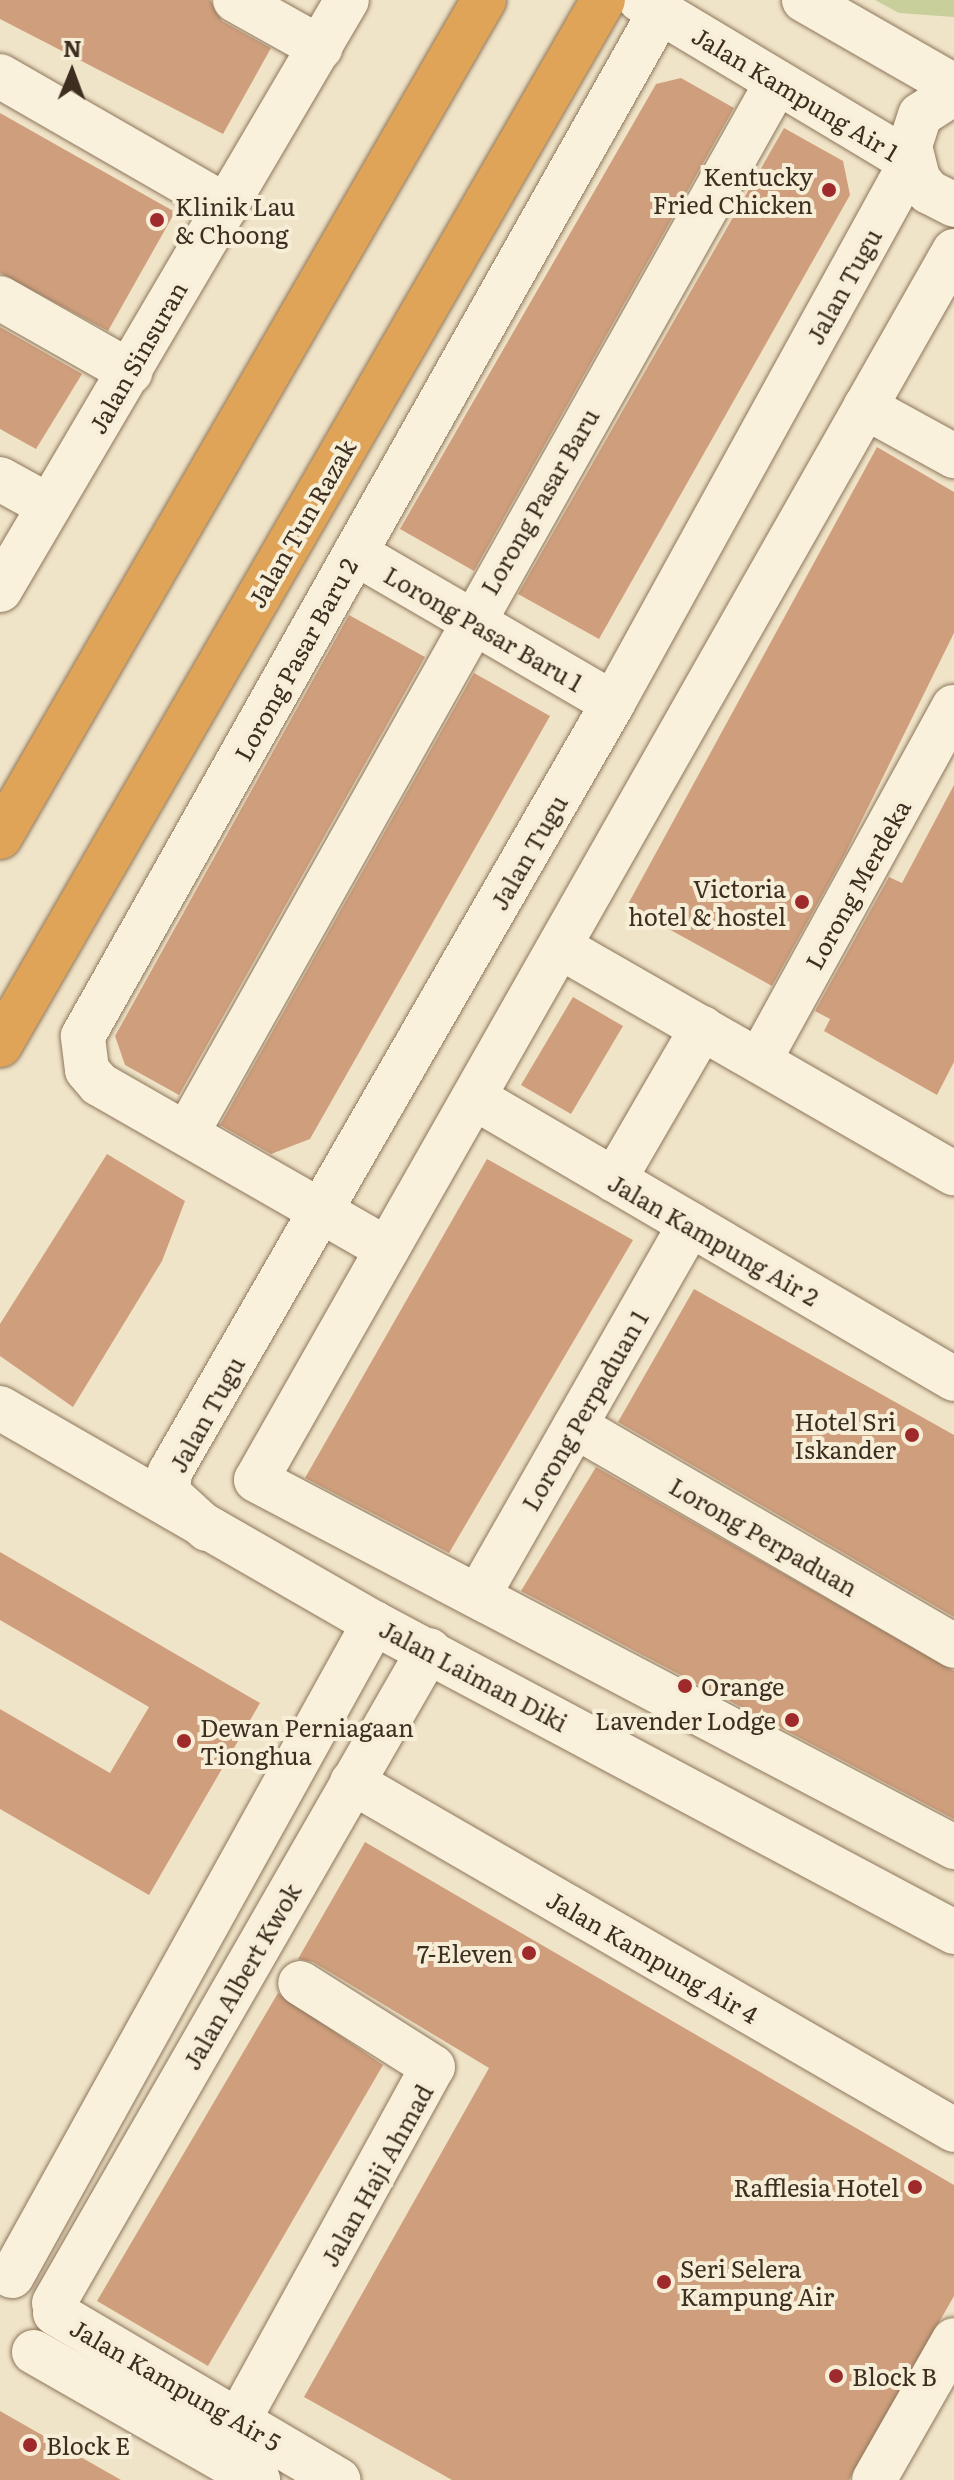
<!DOCTYPE html>
<html>
<head>
<meta charset="utf-8">
<style>
	body { margin:0 }
	#map { position:relative; width:954px; height:2480px; overflow:hidden; background:#f0e4c8; font-family:Literata,serif }
	div>[style] { position:absolute }
	.green>* { inset:0; background:#c9cf9b }
	.building>* { inset:0; background:#cf9f7d }
	.roads { filter:drop-shadow(0 0 2px #8d765c) drop-shadow(0 0 2px #8d765c) }
	.minor>* { height:44px; margin:-22px; padding:0 22px; transform-origin:22px; border-radius:22px; background:#faf1dc }
	.highway>* { height:44px; margin:-22px; padding:0 22px; transform-origin:22px; border-radius:22px; background:#e0a458 }
	.dots>* { width:22px; height:22px; translate:-50% -50%; box-sizing:border-box; border:4px solid #f7eed8; border-radius:50% }
	span { translate:-50% -50%; white-space:nowrap; text-align:center; line-height:1.15; -webkit-text-stroke:8px #f7eed8; paint-order:stroke }
	.street-label { font-size:24px; color:#3d2e20 }
	.poi-label { font-size:24px; color:#3d2e20 }
	.right { translate:-100% -50%; text-align:right }
	.left { translate:0 -50%; text-align:left }
	.north { position:absolute; left:32px; top:32px; width:80px; height:80px; -webkit-text-stroke:6px #f7eed8; paint-order:stroke; rotate:1deg; font-size:22px; font-weight:700; line-height:32px; text-align:center; color:#3d2e20 }
	.north::after { content:''; display:block; margin:auto; width:28px; height:36px; background:#3d2e20; clip-path:polygon(50% 0,100% 100%,50% 72%,0 100%) }
</style>
</head>
<body>
<div id="map">
	<div class="green">
		<i style="clip-path:polygon(875px 0,954px 0,954px 17px,899px 13px)"></i>
	</div>
	<div class="building">
		<i style="clip-path:polygon(0 0,210px 0,222px 21px,271px 48px,223px 134px,0 19px)"></i>
		<i style="clip-path:polygon(681px 78px,734px 108px,474px 571px,400px 529px,656px 84px)"></i>
		<i style="clip-path:polygon(0 113px,175px 212px,108px 331px,0 273px)"></i>
		<i style="clip-path:polygon(784px 128px,843px 161px,850px 195px,599px 639px,518px 594px)"></i>
		<i style="clip-path:polygon(0 327px,82px 374px,36px 449px,0 429px)"></i>
		<i style="clip-path:polygon(877px 447px,954px 492px,954px 633px,845px 854px,772px 986px,627px 906px)"></i>
		<i style="clip-path:polygon(349px 615px,425px 657px,179px 1095px,125px 1065px,115px 1036px)"></i>
		<i style="clip-path:polygon(474px 673px,550px 716px,310px 1139px,271px 1154px,220px 1125px)"></i>
		<i style="clip-path:polygon(954px 785px,954px 1062px,937px 1095px,824px 1031px,830px 1019px,815px 1011px,889px 877px,902px 883px)"></i>
		<i style="clip-path:polygon(573px 997px,623px 1026px,571px 1114px,521px 1085px)"></i>
		<i style="clip-path:polygon(107px 1154px,185px 1201px,162px 1261px,73px 1407px,0 1356px,0 1324px)"></i>
		<i style="clip-path:polygon(487px 1159px,633px 1240px,449px 1553px,305px 1478px)"></i>
		<i style="clip-path:polygon(694px 1289px,954px 1435px,954px 1617px,618px 1422px)"></i>
		<i style="clip-path:polygon(596px 1467px,954px 1671px,954px 1819px,521px 1591px)"></i>
		<i style="clip-path:polygon(0 1552px,260px 1703px,149px 1895px,0 1809px,0 1709px,110px 1773px,149px 1707px,0 1620px)"></i>
		<i style="clip-path:polygon(365px 1842px,954px 2185px,954px 2296px,849px 2480px,452px 2480px,304px 2397px,489px 2068px,313px 1962px,298px 1959px)"></i>
		<i style="clip-path:polygon(278px 1993px,383px 2065px,208px 2366px,97px 2301px)"></i>
		<i style="clip-path:polygon(0 2411px,121px 2480px,0 2480px)"></i>
	</div>
	<div class="roads">
		<div class="minor">
			<i style="left:235px;top:0;width:98px;rotate:29.2deg"></i>
			<i style="left:804px;top:0;width:173px;rotate:29.8deg"></i>
			<i style="left:0;top:76px;width:261px;rotate:29.9deg"></i>
			<i style="left:954px;top:93px;width:40px;rotate:147.1deg"></i>
			<i style="left:920px;top:115px;width:33px;rotate:108deg"></i>
			<i style="left:910px;top:146px;width:34px;rotate:76deg"></i>
			<i style="left:918px;top:179px;width:17px;rotate:50deg"></i>
			<i style="left:929px;top:192px;width:28px;rotate:27deg"></i>
			<i style="left:954px;top:251px;width:1413px;rotate:119.59deg"></i>
			<i style="left:256px;top:1480px;width:789px;rotate:27.73deg"></i>
			<i style="left:0;top:298px;width:150px;rotate:29.6deg"></i>
			<i style="left:865px;top:407px;width:102px;rotate:28.8deg"></i>
			<i style="left:0;top:479px;width:56px;rotate:28.9deg"></i>
			<i style="left:355px;top:553px;width:298px;rotate:30.2deg"></i>
			<i style="left:0;top:590px;width:684px;rotate:-59.54deg"></i>
			<i style="left:562px;top:948px;width:452px;rotate:29.9deg"></i>
			<i style="left:759px;top:1061px;width:404px;rotate:-61.2deg"></i>
			<i style="left:475px;top:1098px;width:555px;rotate:30.4deg"></i>
			<i style="left:187px;top:1133px;width:1205px;rotate:-60.69deg"></i>
			<i style="left:614px;top:1180px;width:176px;rotate:-59.9deg"></i>
			<i style="left:387px;top:1249px;width:332px;rotate:-150.2deg"></i>
			<i style="left:99px;top:1084px;width:18px;rotate:-131deg"></i>
			<i style="left:87px;top:1070px;width:34px;rotate:-97deg"></i>
			<i style="left:83px;top:1036px;width:1175px;rotate:-60.6deg"></i>
			<i style="left:0;top:1408px;width:431px;rotate:29.9deg"></i>
			<i style="left:374px;top:1623px;width:657px;rotate:28.05deg"></i>
			<i style="left:575px;top:1426px;width:438px;rotate:30.1deg"></i>
			<i style="left:207px;top:1529px;width:53px;rotate:-137.3deg"></i>
			<i style="left:168px;top:1493px;width:21px;rotate:-85deg"></i>
			<i style="left:170px;top:1472px;width:887px;rotate:-60.05deg"></i>
			<i style="left:613px;top:703px;width:618px;rotate:-61.15deg"></i>
			<i style="left:911px;top:162px;width:316px;rotate:-149.1deg"></i>
			<i style="left:478px;top:1596px;width:428px;rotate:-60.3deg"></i>
			<i style="left:352px;top:1782px;width:695px;rotate:30.03deg"></i>
			<i style="left:12px;top:2276px;width:747px;rotate:-61deg"></i>
			<i style="left:54px;top:2303px;width:753px;rotate:-60.13deg"></i>
			<i style="left:55px;top:2313px;width:329px;rotate:30.5deg"></i>
			<i style="left:34px;top:2352px;width:258px;rotate:29.7deg"></i>
			<i style="left:238px;top:2421px;width:404px;rotate:-61.2deg"></i>
			<i style="left:433px;top:2067px;width:157px;rotate:-147.7deg"></i>
			<i style="left:874px;top:2480px;width:161px;rotate:-60.3deg"></i>
		</div>
		<div class="highway">
			<i style="left:0;top:837px;width:967px;rotate:-59.96deg"></i>
			<i style="left:0;top:1045px;width:1206px;rotate:-60.01deg"></i>
		</div>
	</div>
	<div class="dots">
		<i style="left:829px;top:190px;background:#9e2a2b"></i>
		<i style="left:157px;top:220px;background:#9e2a2b"></i>
		<i style="left:802px;top:902px;background:#9e2a2b"></i>
		<i style="left:912px;top:1435px;background:#9e2a2b"></i>
		<i style="left:685px;top:1686px;background:#9e2a2b"></i>
		<i style="left:792px;top:1720px;background:#9e2a2b"></i>
		<i style="left:184px;top:1741px;background:#9e2a2b"></i>
		<i style="left:529px;top:1953px;background:#9e2a2b"></i>
		<i style="left:915px;top:2187px;background:#9e2a2b"></i>
		<i style="left:664px;top:2282px;background:#9e2a2b"></i>
		<i style="left:836px;top:2376px;background:#9e2a2b"></i>
		<i style="left:30px;top:2445px;background:#9e2a2b"></i>
	</div>
	<div class="street-label">
		<span style="left:796px;top:93px;rotate:31deg">Jalan Kampung Air 1</span>
		<span style="left:843px;top:286px;rotate:-61deg">Jalan Tugu</span>
		<span style="left:137px;top:357px;rotate:-60deg">Jalan Sinsuran</span>
		<span style="left:539px;top:501px;rotate:-60deg">Lorong Pasar Baru</span>
		<span style="left:301px;top:523px;rotate:-60deg">Jalan Tun Razak</span>
		<span style="left:484px;top:628px;rotate:30deg">Lorong Pasar Baru 1</span>
		<span style="left:295px;top:659px;rotate:-61deg">Lorong Pasar Baru 2</span>
		<span style="left:528px;top:852px;rotate:-60deg">Jalan Tugu</span>
		<span style="left:857px;top:884px;rotate:-61deg">Lorong Merdeka</span>
		<span style="left:714px;top:1239px;rotate:30deg">Jalan Kampung Air 2</span>
		<span style="left:584px;top:1410px;rotate:-60deg">Lorong Perpaduan 1</span>
		<span style="left:206px;top:1414px;rotate:-61deg">Jalan Tugu</span>
		<span style="left:764px;top:1536px;rotate:30deg">Lorong Perpaduan</span>
		<span style="left:474px;top:1675px;rotate:28deg">Jalan Laiman Diki</span>
		<span style="left:653px;top:1956px;rotate:30deg">Jalan Kampung Air 4</span>
		<span style="left:241px;top:1976px;rotate:-60deg">Jalan Albert Kwok</span>
		<span style="left:376px;top:2175px;rotate:-61deg">Jalan Haji Ahmad</span>
		<span style="left:176px;top:2384px;rotate:30deg">Jalan Kampung Air 5</span>
	</div>
	<div class="poi-label">
		<span class="right" style="left:813px;top:190px">Kentucky<br>Fried Chicken</span>
		<span class="left" style="left:175px;top:220px">Klinik Lau<br>&amp; Choong</span>
		<span class="right" style="left:786px;top:902px">Victoria<br>hotel &amp; hostel</span>
		<span class="right" style="left:896px;top:1435px">Hotel Sri<br>Iskander</span>
		<span class="left" style="left:701px;top:1686px">Orange</span>
		<span class="right" style="left:776px;top:1720px">Lavender Lodge</span>
		<span class="left" style="left:200px;top:1741px">Dewan Perniagaan<br>Tionghua</span>
		<span class="right" style="left:513px;top:1953px">7-Eleven</span>
		<span class="right" style="left:899px;top:2187px">Rafflesia Hotel</span>
		<span class="left" style="left:680px;top:2282px">Seri Selera<br>Kampung Air</span>
		<span class="left" style="left:852px;top:2376px">Block B</span>
		<span class="left" style="left:46px;top:2445px">Block E</span>
	</div>
	<div class="north">N</div>
</div>
</body>
</html>
